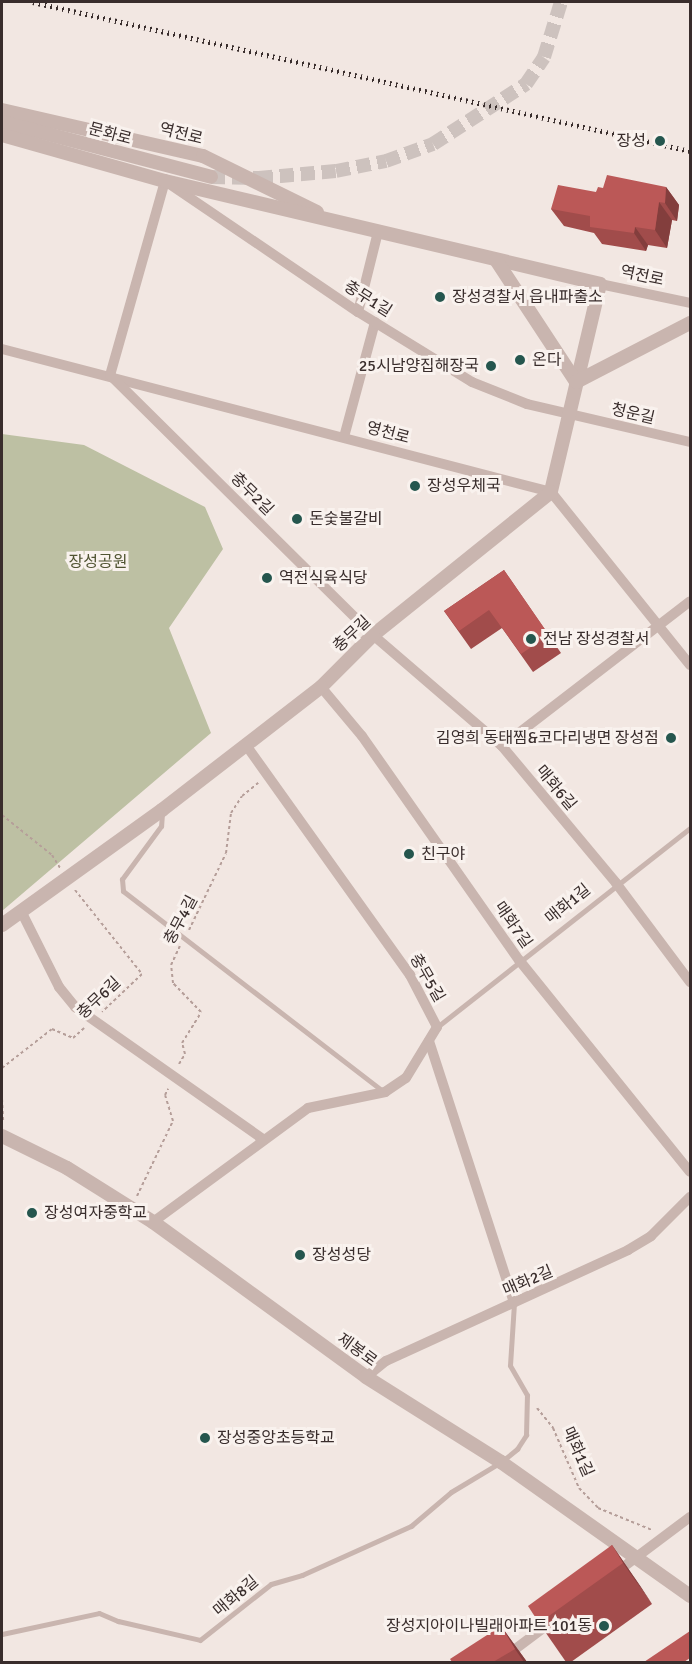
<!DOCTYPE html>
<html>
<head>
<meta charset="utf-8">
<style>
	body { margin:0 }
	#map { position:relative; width:692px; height:1664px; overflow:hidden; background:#f2e7e2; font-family:Signika,"Noto Sans KR",sans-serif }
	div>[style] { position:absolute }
	.green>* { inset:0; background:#bdc0a3 }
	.tertiary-tunnel>* { height:14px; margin-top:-7px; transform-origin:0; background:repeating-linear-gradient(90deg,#cdc2be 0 14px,transparent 0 21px) }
	.path>* { height:2px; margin-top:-1px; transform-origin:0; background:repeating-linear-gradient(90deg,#b59e99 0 3px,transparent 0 6px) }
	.service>* { height:5px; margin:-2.5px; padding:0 2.5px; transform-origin:2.5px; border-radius:2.5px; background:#c9b5af }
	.minor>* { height:10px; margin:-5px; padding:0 5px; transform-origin:5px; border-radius:5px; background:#c9b5af }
	.tertiary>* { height:14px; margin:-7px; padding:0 7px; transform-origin:7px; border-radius:7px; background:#c9b5af }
	.rail>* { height:4.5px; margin-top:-2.25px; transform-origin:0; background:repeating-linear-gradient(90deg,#392d2c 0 1.5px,transparent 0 6px) }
	.wall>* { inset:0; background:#a14c4b }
	.shaded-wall>* { inset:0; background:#833e3d }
	.building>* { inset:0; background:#bb5857 }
	.dots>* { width:16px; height:16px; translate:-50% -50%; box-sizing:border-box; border:3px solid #f9f2ee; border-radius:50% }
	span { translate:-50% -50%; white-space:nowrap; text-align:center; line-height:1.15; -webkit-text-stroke:6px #f9f2ee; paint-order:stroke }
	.street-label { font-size:16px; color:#392d2c }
	.poi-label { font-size:16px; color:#392d2c }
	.right { translate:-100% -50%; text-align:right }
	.left { translate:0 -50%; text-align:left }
	.park-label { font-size:16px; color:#505432 }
	.frame { position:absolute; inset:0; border:3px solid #392d2c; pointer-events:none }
</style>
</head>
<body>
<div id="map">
	<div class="green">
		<i style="clip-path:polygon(2px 434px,84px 445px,205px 507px,223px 549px,169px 628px,211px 733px,2px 911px)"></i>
	</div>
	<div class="tertiary-tunnel">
		<i style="left:211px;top:177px;width:48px;rotate:1.2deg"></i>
		<i style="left:259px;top:178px;width:77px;rotate:-5.2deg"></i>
		<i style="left:336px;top:171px;width:51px;rotate:-11.3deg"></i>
		<i style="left:386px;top:161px;width:50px;rotate:-19.9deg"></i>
		<i style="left:433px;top:144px;width:111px;rotate:-32.8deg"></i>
		<i style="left:526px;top:84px;width:32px;rotate:-56deg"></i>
		<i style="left:544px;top:57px;width:58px;rotate:-72.8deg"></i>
	</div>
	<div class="path">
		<i style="left:2px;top:815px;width:64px;rotate:38.7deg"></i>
		<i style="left:52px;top:855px;width:15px;rotate:58deg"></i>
		<i style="left:75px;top:890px;width:107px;rotate:51.4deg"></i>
		<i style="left:142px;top:974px;width:55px;rotate:136.5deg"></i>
		<i style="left:189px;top:930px;width:85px;rotate:-64.3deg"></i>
		<i style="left:226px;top:853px;width:40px;rotate:-82.9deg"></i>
		<i style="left:231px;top:813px;width:20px;rotate:-57deg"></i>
		<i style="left:242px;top:796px;width:21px;rotate:-39deg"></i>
		<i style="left:179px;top:1064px;width:12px;rotate:-59deg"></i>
		<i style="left:185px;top:1054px;width:11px;rotate:-105deg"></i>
		<i style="left:182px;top:1043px;width:36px;rotate:-58deg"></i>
		<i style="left:201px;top:1012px;width:40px;rotate:-134deg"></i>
		<i style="left:173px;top:983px;width:18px;rotate:-96deg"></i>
		<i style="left:171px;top:965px;width:21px;rotate:-65deg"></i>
		<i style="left:2px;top:1068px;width:63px;rotate:-38deg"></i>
		<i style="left:52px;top:1029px;width:23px;rotate:23deg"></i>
		<i style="left:73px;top:1038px;width:15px;rotate:-42deg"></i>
		<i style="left:2px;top:1099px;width:22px;rotate:87deg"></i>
		<i style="left:137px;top:1196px;width:83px;rotate:-64.4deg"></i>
		<i style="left:173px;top:1121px;width:27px;rotate:-107deg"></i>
		<i style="left:165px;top:1095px;width:7px;rotate:-63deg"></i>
		<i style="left:537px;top:1408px;width:26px;rotate:51deg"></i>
		<i style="left:553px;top:1428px;width:65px;rotate:66.6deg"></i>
		<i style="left:579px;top:1488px;width:28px;rotate:46deg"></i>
		<i style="left:598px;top:1508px;width:58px;rotate:22.2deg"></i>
	</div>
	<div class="service">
		<i style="left:162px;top:813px;width:13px;rotate:94deg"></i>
		<i style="left:161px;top:826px;width:66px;rotate:126.3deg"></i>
		<i style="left:122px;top:879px;width:12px;rotate:85deg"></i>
		<i style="left:123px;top:891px;width:328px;rotate:37.6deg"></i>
		<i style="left:437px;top:1027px;width:322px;rotate:-38.2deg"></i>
		<i style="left:2px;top:1634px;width:99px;rotate:-12.2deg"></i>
		<i style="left:99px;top:1613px;width:21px;rotate:23deg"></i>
		<i style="left:118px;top:1621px;width:84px;rotate:13deg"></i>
		<i style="left:200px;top:1640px;width:90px;rotate:-38.3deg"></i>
		<i style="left:271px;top:1584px;width:32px;rotate:-16deg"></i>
		<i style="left:302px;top:1575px;width:120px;rotate:-24.2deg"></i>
		<i style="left:411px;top:1526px;width:52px;rotate:-40.4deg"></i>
		<i style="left:451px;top:1492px;width:58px;rotate:-31deg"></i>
		<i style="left:501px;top:1462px;width:21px;rotate:-39deg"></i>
		<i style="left:517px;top:1449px;width:17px;rotate:-57deg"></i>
		<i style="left:526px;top:1435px;width:40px;rotate:-88.6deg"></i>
		<i style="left:527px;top:1395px;width:34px;rotate:-120deg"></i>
		<i style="left:510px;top:1365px;width:62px;rotate:-86.3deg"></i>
	</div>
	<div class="minor">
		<i style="left:600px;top:284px;width:92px;rotate:11.9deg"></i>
		<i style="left:358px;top:312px;width:82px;rotate:-76deg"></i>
		<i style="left:2px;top:349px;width:567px;rotate:14.6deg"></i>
		<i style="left:551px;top:492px;width:222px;rotate:51.2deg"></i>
		<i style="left:344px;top:437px;width:119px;rotate:-74.9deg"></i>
		<i style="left:690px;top:442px;width:167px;rotate:-166.9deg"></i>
		<i style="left:527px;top:404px;width:59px;rotate:-158.2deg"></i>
		<i style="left:472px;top:382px;width:134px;rotate:-148.4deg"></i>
		<i style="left:358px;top:312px;width:233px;rotate:-145.8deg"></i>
		<i style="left:165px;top:181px;width:202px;rotate:105.8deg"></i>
		<i style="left:110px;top:375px;width:370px;rotate:44.7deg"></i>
		<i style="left:373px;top:635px;width:170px;rotate:40.7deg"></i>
		<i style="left:502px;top:746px;width:178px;rotate:50.2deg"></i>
		<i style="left:616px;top:883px;width:124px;rotate:53.2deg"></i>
		<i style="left:321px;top:687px;width:64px;rotate:50.1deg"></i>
		<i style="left:362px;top:736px;width:274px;rotate:55deg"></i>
		<i style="left:519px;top:960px;width:272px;rotate:51.1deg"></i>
		<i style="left:502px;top:746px;width:237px;rotate:-37.6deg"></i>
		<i style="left:21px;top:911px;width:85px;rotate:63.4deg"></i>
		<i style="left:59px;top:987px;width:26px;rotate:51deg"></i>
		<i style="left:75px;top:1007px;width:231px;rotate:35.1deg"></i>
		<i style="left:429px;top:1041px;width:275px;rotate:72deg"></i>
		<i style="left:153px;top:1222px;width:192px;rotate:-36.3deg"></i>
		<i style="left:308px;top:1108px;width:79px;rotate:-11.7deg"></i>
		<i style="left:385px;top:1092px;width:25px;rotate:-34deg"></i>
		<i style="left:406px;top:1078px;width:60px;rotate:-58.7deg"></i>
		<i style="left:437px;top:1027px;width:59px;rotate:-117.4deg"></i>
		<i style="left:410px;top:975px;width:284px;rotate:-125.5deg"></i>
		<i style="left:366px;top:1377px;width:26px;rotate:-39deg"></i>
		<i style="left:386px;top:1361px;width:266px;rotate:-24.6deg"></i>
		<i style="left:628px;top:1250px;width:27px;rotate:-31deg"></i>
		<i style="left:651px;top:1236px;width:55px;rotate:-45deg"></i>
		<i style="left:614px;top:1574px;width:95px;rotate:-36.9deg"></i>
		<i style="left:498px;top:1662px;width:70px;rotate:-36.9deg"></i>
	</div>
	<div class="tertiary">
		<i style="left:2px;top:110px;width:206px;rotate:12.9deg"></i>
		<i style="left:203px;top:156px;width:127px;rotate:26.2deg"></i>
		<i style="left:2px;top:122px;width:216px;rotate:14.7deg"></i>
		<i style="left:2px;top:135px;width:169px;rotate:15.8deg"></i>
		<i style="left:165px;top:181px;width:447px;rotate:13.3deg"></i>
		<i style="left:600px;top:284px;width:214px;rotate:103.3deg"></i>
		<i style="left:551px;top:492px;width:228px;rotate:141.2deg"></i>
		<i style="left:373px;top:635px;width:74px;rotate:135deg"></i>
		<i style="left:321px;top:687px;width:201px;rotate:142.3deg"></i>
		<i style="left:162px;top:810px;width:197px;rotate:144.3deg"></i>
		<i style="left:496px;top:260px;width:146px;rotate:56.7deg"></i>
		<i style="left:576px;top:382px;width:128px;rotate:-27.4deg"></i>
		<i style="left:2px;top:1136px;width:72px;rotate:26.2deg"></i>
		<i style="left:67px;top:1168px;width:102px;rotate:32.1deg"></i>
		<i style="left:153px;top:1222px;width:263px;rotate:36deg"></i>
		<i style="left:366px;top:1377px;width:160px;rotate:32.2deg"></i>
		<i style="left:501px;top:1462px;width:232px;rotate:35.3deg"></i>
	</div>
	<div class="rail">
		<i style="left:33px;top:2px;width:674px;rotate:12.78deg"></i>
	</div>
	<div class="wall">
		<i style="clip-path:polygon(666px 187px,679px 205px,677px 221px,672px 220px,667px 248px,648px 245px,646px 251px,602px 244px,594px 233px,564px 226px,551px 209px,596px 192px,603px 188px)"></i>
		<i style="clip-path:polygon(504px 570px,561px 653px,533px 672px,502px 628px,471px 649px,444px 611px)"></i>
		<i style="clip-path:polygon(612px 1545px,652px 1604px,571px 1662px,566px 1662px,539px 1623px)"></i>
		<i style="clip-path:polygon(501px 1626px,527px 1662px,452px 1662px)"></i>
	</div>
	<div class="shaded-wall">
		<i style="clip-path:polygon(666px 187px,679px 205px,677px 221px,665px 203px)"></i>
		<i style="clip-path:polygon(659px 202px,672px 220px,667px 248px,655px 230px)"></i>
		<i style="clip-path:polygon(635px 227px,648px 245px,646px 251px,634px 233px)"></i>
		<i style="clip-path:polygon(612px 1545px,641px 1587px,652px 1604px,623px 1563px)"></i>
		<i style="clip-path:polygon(501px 1626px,527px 1662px,524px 1662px,515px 1649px)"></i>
	</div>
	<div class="building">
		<i style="clip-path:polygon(607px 175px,666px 187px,665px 203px,659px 202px,655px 230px,635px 227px,634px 233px,590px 227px,590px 216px,551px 209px,558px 185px,596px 192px,598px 187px,603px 188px)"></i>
		<i style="clip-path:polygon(504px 570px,549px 635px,521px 654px,489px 610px,459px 631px,444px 611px)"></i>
		<i style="clip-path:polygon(612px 1545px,623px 1563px,539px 1623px,528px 1606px)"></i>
		<i style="clip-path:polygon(501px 1626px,515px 1649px,493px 1662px,452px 1662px,450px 1659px)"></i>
		<i style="clip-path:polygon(690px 1631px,690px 1658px,684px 1662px,644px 1662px)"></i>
	</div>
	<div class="dots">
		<i style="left:660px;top:141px;background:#25564e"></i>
		<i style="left:440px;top:297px;background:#25564e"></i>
		<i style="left:520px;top:360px;background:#25564e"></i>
		<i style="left:491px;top:366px;background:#25564e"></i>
		<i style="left:415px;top:486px;background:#25564e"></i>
		<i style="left:297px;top:519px;background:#25564e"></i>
		<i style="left:267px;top:578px;background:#25564e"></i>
		<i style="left:531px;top:639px;background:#25564e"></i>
		<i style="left:671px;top:738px;background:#25564e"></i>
		<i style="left:409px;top:854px;background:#25564e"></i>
		<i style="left:32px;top:1213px;background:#25564e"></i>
		<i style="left:300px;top:1255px;background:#25564e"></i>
		<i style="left:205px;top:1438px;background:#25564e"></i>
		<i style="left:604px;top:1626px;background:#25564e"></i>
	</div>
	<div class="street-label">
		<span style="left:110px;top:134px;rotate:15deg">문화로</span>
		<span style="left:181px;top:134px;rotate:14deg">역전로</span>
		<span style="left:642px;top:276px;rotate:12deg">역전로</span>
		<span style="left:368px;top:299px;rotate:32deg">충무1길</span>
		<span style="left:633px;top:414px;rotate:13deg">청운길</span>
		<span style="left:388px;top:433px;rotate:15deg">영천로</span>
		<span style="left:252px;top:494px;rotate:45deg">충무2길</span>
		<span style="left:352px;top:634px;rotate:-43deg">충무길</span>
		<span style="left:556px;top:788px;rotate:50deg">매화6길</span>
		<span style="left:568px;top:904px;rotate:-39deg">매화1길</span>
		<span style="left:181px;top:920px;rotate:-62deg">충무4길</span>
		<span style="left:513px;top:925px;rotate:55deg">매화7길</span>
		<span style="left:427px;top:978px;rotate:60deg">충무5길</span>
		<span style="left:99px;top:998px;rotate:-43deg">충무6길</span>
		<span style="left:528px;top:1281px;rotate:-23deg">매화2길</span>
		<span style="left:357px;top:1350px;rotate:36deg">제봉로</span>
		<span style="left:578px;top:1452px;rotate:66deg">매화1길</span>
		<span style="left:236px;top:1596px;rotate:-40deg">매화8길</span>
	</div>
	<div class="poi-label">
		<span class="right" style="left:646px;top:141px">장성</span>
		<span class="left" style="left:452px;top:297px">장성경찰서 읍내파출소</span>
		<span class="left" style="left:532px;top:360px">온다</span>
		<span class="right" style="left:479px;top:366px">25시남양집해장국</span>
		<span class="left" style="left:427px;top:486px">장성우체국</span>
		<span class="left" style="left:309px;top:519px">돈숯불갈비</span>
		<span class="left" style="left:279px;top:578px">역전식육식당</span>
		<span class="left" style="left:543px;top:639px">전남 장성경찰서</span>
		<span class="right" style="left:659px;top:738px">김영희 동태찜&amp;코다리냉면 장성점</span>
		<span class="left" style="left:421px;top:854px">친구야</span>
		<span class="left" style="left:44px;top:1213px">장성여자중학교</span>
		<span class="left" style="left:312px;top:1255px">장성성당</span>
		<span class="left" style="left:217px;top:1438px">장성중앙초등학교</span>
		<span class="right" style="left:592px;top:1626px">장성지아이나빌래아파트 101동</span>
	</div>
	<div class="park-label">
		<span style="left:98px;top:562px">장성공원</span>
	</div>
	<div class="frame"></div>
</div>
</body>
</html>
